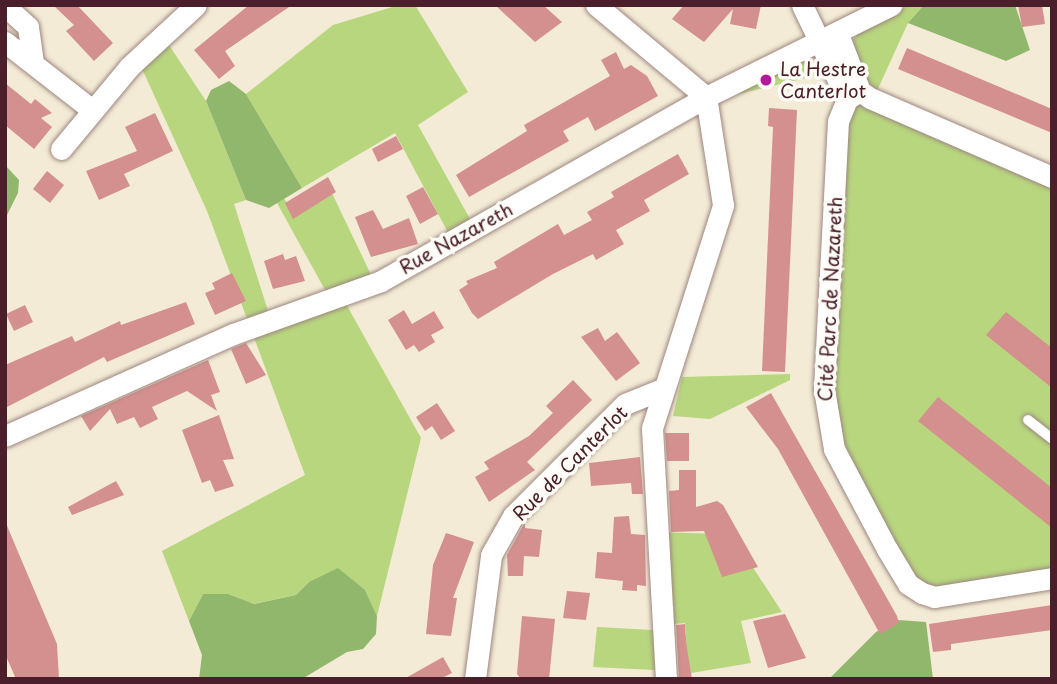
<!DOCTYPE html>
<html>
<head>
<meta charset="utf-8">
<style>
	body { margin:0 }
	#map { position:relative; width:1057px; height:684px; overflow:hidden; background:#f3ebd5; font-family:"Playpen Sans",sans-serif }
	div>[style] { position:absolute }
	.green>* { inset:0; background:#b7d67d }
	.forest>* { inset:0; background:#91b76c }
	.building>* { inset:0; background:#d4908e }
	.roads { filter:drop-shadow(0 0 2px #9e8580) drop-shadow(0 0 2px #9e8580) }
	.service>* { height:10px; margin:-5px; padding:0 5px; transform-origin:5px; border-radius:5px; background:#fff }
	.minor>* { height:21px; margin:-10.5px; padding:0 10.5px; transform-origin:10.5px; border-radius:10.5px; background:#fff }
	.dots>* { width:19px; height:19px; translate:-50% -50%; box-sizing:border-box; border:4px solid #fdfcf7; border-radius:50% }
	span { translate:-50% -50%; white-space:nowrap; text-align:center; line-height:1.15; -webkit-text-stroke:7px #fdfcf7; paint-order:stroke }
	.poi-label { font-size:19px; color:#4a1f2b }
	.left { translate:0 -50%; text-align:left }
	.street-label { font-size:19px; color:#4a1f2b }
	.frame { position:absolute; inset:0; border:7px solid #4a1f2b; pointer-events:none }
</style>
</head>
<body>
<div id="map">
	<div class="green">
		<i style="clip-path:polygon(399px 5px,415px 5px,468px 92px,418px 125px,475px 228px,452px 240px,395px 133px,302px 188px,246px 94px,333px 25px)"></i>
		<i style="clip-path:polygon(909px 5px,924px 5px,908px 23px,876px 93px,863px 86px,850px 50px,853px 41px,860px 30px)"></i>
		<i style="clip-path:polygon(163px 36px,206px 101px,246px 200px,234px 204px,271px 320px,330px 299px,277px 203px,284px 198px,291px 211px,330px 189px,375px 283px,341px 295px,421px 438px,377px 616px,365px 590px,309px 582px,296px 595px,253px 604px,228px 594px,203px 594px,189px 621px,162px 551px,305px 475px,207px 211px,138px 60px)"></i>
		<i style="clip-path:polygon(797px 59px,819px 66px,822px 74px,739px 94px,721px 90px)"></i>
		<i style="clip-path:polygon(843px 93px,1052px 176px,1052px 580px,922px 595px,823px 404px)"></i>
		<i style="clip-path:polygon(790px 374px,790px 380px,710px 419px,673px 416px,682px 377px)"></i>
		<i style="clip-path:polygon(656px 532px,721px 534px,752px 566px,782px 612px,741px 621px,751px 663px,691px 673px,681px 636px,686px 635px,685px 623px,674px 624px,674px 606px,660px 607px)"></i>
		<i style="clip-path:polygon(597px 627px,653px 630px,655px 670px,593px 667px)"></i>
	</div>
	<div class="forest">
		<i style="clip-path:polygon(924px 5px,1015px 5px,1030px 50px,1006px 61px,908px 23px)"></i>
		<i style="clip-path:polygon(229px 81px,246px 94px,302px 188px,269px 208px,246px 200px,206px 101px,211px 90px)"></i>
		<i style="clip-path:polygon(5px 165px,19px 180px,18px 193px,5px 219px)"></i>
		<i style="clip-path:polygon(338px 568px,365px 590px,377px 616px,376px 634px,363px 649px,347px 652px,302px 679px,199px 679px,202px 655px,189px 621px,203px 594px,228px 594px,254px 604px,296px 595px,309px 582px)"></i>
		<i style="clip-path:polygon(898px 620px,926px 622px,933px 679px,829px 679px,876px 632px)"></i>
	</div>
	<div class="building">
		<i style="clip-path:polygon(53px 5px,77px 5px,113px 43px,94px 61px,66px 31px,74px 25px)"></i>
		<i style="clip-path:polygon(249px 5px,292px 5px,225px 51px,235px 66px,219px 79px,194px 50px)"></i>
		<i style="clip-path:polygon(495px 5px,543px 5px,562px 22px,535px 42px)"></i>
		<i style="clip-path:polygon(684px 5px,761px 5px,756px 29px,730px 24px,733px 9px,704px 42px,672px 19px)"></i>
		<i style="clip-path:polygon(1018px 5px,1042px 5px,1045px 24px,1022px 27px)"></i>
		<i style="clip-path:polygon(907px 48px,1052px 109px,1052px 133px,898px 69px)"></i>
		<i style="clip-path:polygon(616px 52px,624px 69px,631px 65px,647px 76px,658px 96px,595px 131px,588px 117px,563px 131px,569px 141px,469px 197px,456px 175px,527px 131px,524px 125px,610px 76px,601px 60px)"></i>
		<i style="clip-path:polygon(5px 83px,31px 104px,35px 99px,52px 113px,41px 118px,52px 127px,34px 149px,5px 125px)"></i>
		<i style="clip-path:polygon(769px 108px,797px 110px,785px 372px,762px 371px,773px 127px,768px 126px)"></i>
		<i style="clip-path:polygon(155px 113px,173px 151px,124px 174px,130px 186px,99px 200px,86px 171px,137px 151px,125px 127px)"></i>
		<i style="clip-path:polygon(396px 136px,403px 149px,378px 162px,372px 149px)"></i>
		<i style="clip-path:polygon(678px 154px,689px 174px,644px 200px,650px 211px,616px 230px,624px 244px,596px 260px,593px 254px,553px 274px,478px 319px,472px 313px,459px 290px,468px 284px,466px 281px,497px 268px,494px 262px,558px 224px,564px 235px,592px 220px,587px 212px,614px 197px,611px 192px)"></i>
		<i style="clip-path:polygon(47px 171px,64px 185px,50px 203px,33px 189px)"></i>
		<i style="clip-path:polygon(328px 177px,336px 192px,293px 219px,285px 203px)"></i>
		<i style="clip-path:polygon(423px 187px,438px 214px,420px 224px,406px 196px)"></i>
		<i style="clip-path:polygon(373px 210px,383px 229px,409px 218px,418px 244px,371px 257px,355px 217px)"></i>
		<i style="clip-path:polygon(283px 254px,285px 260px,296px 256px,305px 281px,273px 289px,264px 261px)"></i>
		<i style="clip-path:polygon(232px 273px,246px 301px,215px 315px,205px 293px,215px 289px,212px 283px)"></i>
		<i style="clip-path:polygon(186px 302px,195px 324px,107px 362px,104px 357px,5px 408px,5px 365px,72px 336px,75px 342px,120px 321px,121px 325px)"></i>
		<i style="clip-path:polygon(25px 305px,33px 322px,14px 331px,6px 314px)"></i>
		<i style="clip-path:polygon(404px 310px,412px 324px,434px 311px,444px 328px,431px 335px,435px 342px,419px 352px,414px 345px,406px 350px,388px 320px)"></i>
		<i style="clip-path:polygon(1006px 312px,1052px 348px,1052px 388px,986px 335px)"></i>
		<i style="clip-path:polygon(598px 328px,605px 341px,617px 332px,640px 363px,616px 381px,581px 337px)"></i>
		<i style="clip-path:polygon(246px 343px,266px 375px,246px 384px,231px 349px)"></i>
		<i style="clip-path:polygon(208px 360px,220px 392px,211px 395px,217px 411px,187px 391px,152px 407px,158px 419px,140px 428px,134px 417px,117px 424px,110px 409px,90px 431px,81px 416px)"></i>
		<i style="clip-path:polygon(573px 380px,592px 400px,527px 462px,535px 470px,489px 502px,475px 477px,489px 469px,484px 462px,529px 436px,553px 413px,546px 406px)"></i>
		<i style="clip-path:polygon(771px 393px,897px 616px,899px 623px,880px 634px,778px 449px,746px 407px)"></i>
		<i style="clip-path:polygon(938px 397px,1052px 488px,1052px 528px,918px 421px)"></i>
		<i style="clip-path:polygon(437px 403px,455px 431px,441px 440px,432px 426px,425px 431px,416px 417px)"></i>
		<i style="clip-path:polygon(219px 415px,234px 459px,223px 460px,234px 486px,215px 492px,210px 480px,202px 483px,182px 430px)"></i>
		<i style="clip-path:polygon(665px 433px,689px 433px,689px 461px,667px 461px)"></i>
		<i style="clip-path:polygon(640px 457px,643px 494px,632px 494px,631px 483px,591px 486px,589px 463px)"></i>
		<i style="clip-path:polygon(679px 470px,696px 470px,696px 507px,717px 501px,723px 505px,758px 567px,722px 577px,704px 531px,671px 532px,669px 491px,679px 490px)"></i>
		<i style="clip-path:polygon(116px 481px,124px 495px,72px 515px,68px 507px)"></i>
		<i style="clip-path:polygon(629px 516px,631px 534px,645px 535px,646px 586px,637px 585px,637px 591px,622px 590px,623px 581px,595px 578px,597px 552px,612px 553px,614px 517px)"></i>
		<i style="clip-path:polygon(5px 521px,57px 644px,59px 679px,16px 679px,5px 654px)"></i>
		<i style="clip-path:polygon(525px 522px,525px 528px,542px 530px,539px 557px,524px 556px,523px 576px,508px 576px,507px 555px)"></i>
		<i style="clip-path:polygon(446px 533px,474px 542px,453px 598px,457px 598px,451px 636px,426px 634px,433px 565px)"></i>
		<i style="clip-path:polygon(567px 591px,590px 593px,586px 620px,563px 618px)"></i>
		<i style="clip-path:polygon(1052px 605px,1052px 630px,951px 644px,951px 650px,933px 652px,929px 624px)"></i>
		<i style="clip-path:polygon(785px 614px,806px 658px,768px 668px,753px 621px)"></i>
		<i style="clip-path:polygon(522px 616px,555px 619px,549px 679px,521px 679px,517px 674px)"></i>
		<i style="clip-path:polygon(685px 624px,686px 642px,692px 679px,679px 679px,676px 625px)"></i>
		<i style="clip-path:polygon(443px 657px,452px 673px,440px 679px,404px 679px)"></i>
	</div>
	<div class="roads">
		<div class="service">
			<i style="left:1028px;top:420px;width:31px;rotate:38deg"></i>
		</div>
		<div class="minor">
			<i style="left:596px;top:5px;width:143px;rotate:39.9deg"></i>
			<i style="left:802px;top:5px;width:104px;rotate:64.4deg"></i>
			<i style="left:5px;top:6px;width:31px;rotate:42deg"></i>
			<i style="left:28px;top:27px;width:34px;rotate:82deg"></i>
			<i style="left:838px;top:34px;width:61px;rotate:68.9deg"></i>
			<i style="left:860px;top:91px;width:12px;rotate:35deg"></i>
			<i style="left:870px;top:98px;width:198px;rotate:23.5deg"></i>
			<i style="left:5px;top:42px;width:109px;rotate:37.9deg"></i>
			<i style="left:860px;top:91px;width:15px;rotate:148deg"></i>
			<i style="left:847px;top:99px;width:24px;rotate:112deg"></i>
			<i style="left:838px;top:121px;width:268px;rotate:93deg"></i>
			<i style="left:824px;top:389px;width:61px;rotate:80.5deg"></i>
			<i style="left:834px;top:449px;width:113px;rotate:62.1deg"></i>
			<i style="left:887px;top:549px;width:41px;rotate:59deg"></i>
			<i style="left:908px;top:584px;width:17px;rotate:33deg"></i>
			<i style="left:922px;top:593px;width:13px;rotate:18deg"></i>
			<i style="left:934px;top:597px;width:120px;rotate:-9.1deg"></i>
			<i style="left:61px;top:149px;width:107px;rotate:-50.3deg"></i>
			<i style="left:129px;top:67px;width:91px;rotate:-42.8deg"></i>
			<i style="left:5px;top:436px;width:250px;rotate:-24.1deg"></i>
			<i style="left:233px;top:334px;width:157px;rotate:-19.7deg"></i>
			<i style="left:381px;top:281px;width:373px;rotate:-29.5deg"></i>
			<i style="left:706px;top:97px;width:207px;rotate:-26.4deg"></i>
			<i style="left:475px;top:679px;width:125px;rotate:-82.6deg"></i>
			<i style="left:491px;top:555px;width:45px;rotate:-60.6deg"></i>
			<i style="left:513px;top:516px;width:158px;rotate:-45deg"></i>
			<i style="left:625px;top:404px;width:40px;rotate:-22deg"></i>
			<i style="left:666px;top:679px;width:251px;rotate:-93.2deg"></i>
			<i style="left:652px;top:428px;width:234px;rotate:-72.3deg"></i>
			<i style="left:723px;top:205px;width:109px;rotate:-98.9deg"></i>
		</div>
	</div>
	<div class="dots">
		<i style="left:766px;top:80px;background:#b5179e"></i>
	</div>
	<div class="poi-label">
		<span class="left" style="left:780px;top:80px">La Hestre<br>Canterlot</span>
	</div>
	<div class="street-label">
		<span style="left:456px;top:238px;rotate:-29deg">Rue Nazareth</span>
		<span style="left:830px;top:299px;rotate:-87deg">Cité Parc de Nazareth</span>
		<span style="left:570px;top:463px;rotate:-45deg">Rue de Canterlot</span>
	</div>
	<div class="frame"></div>
</div>
</body>
</html>
